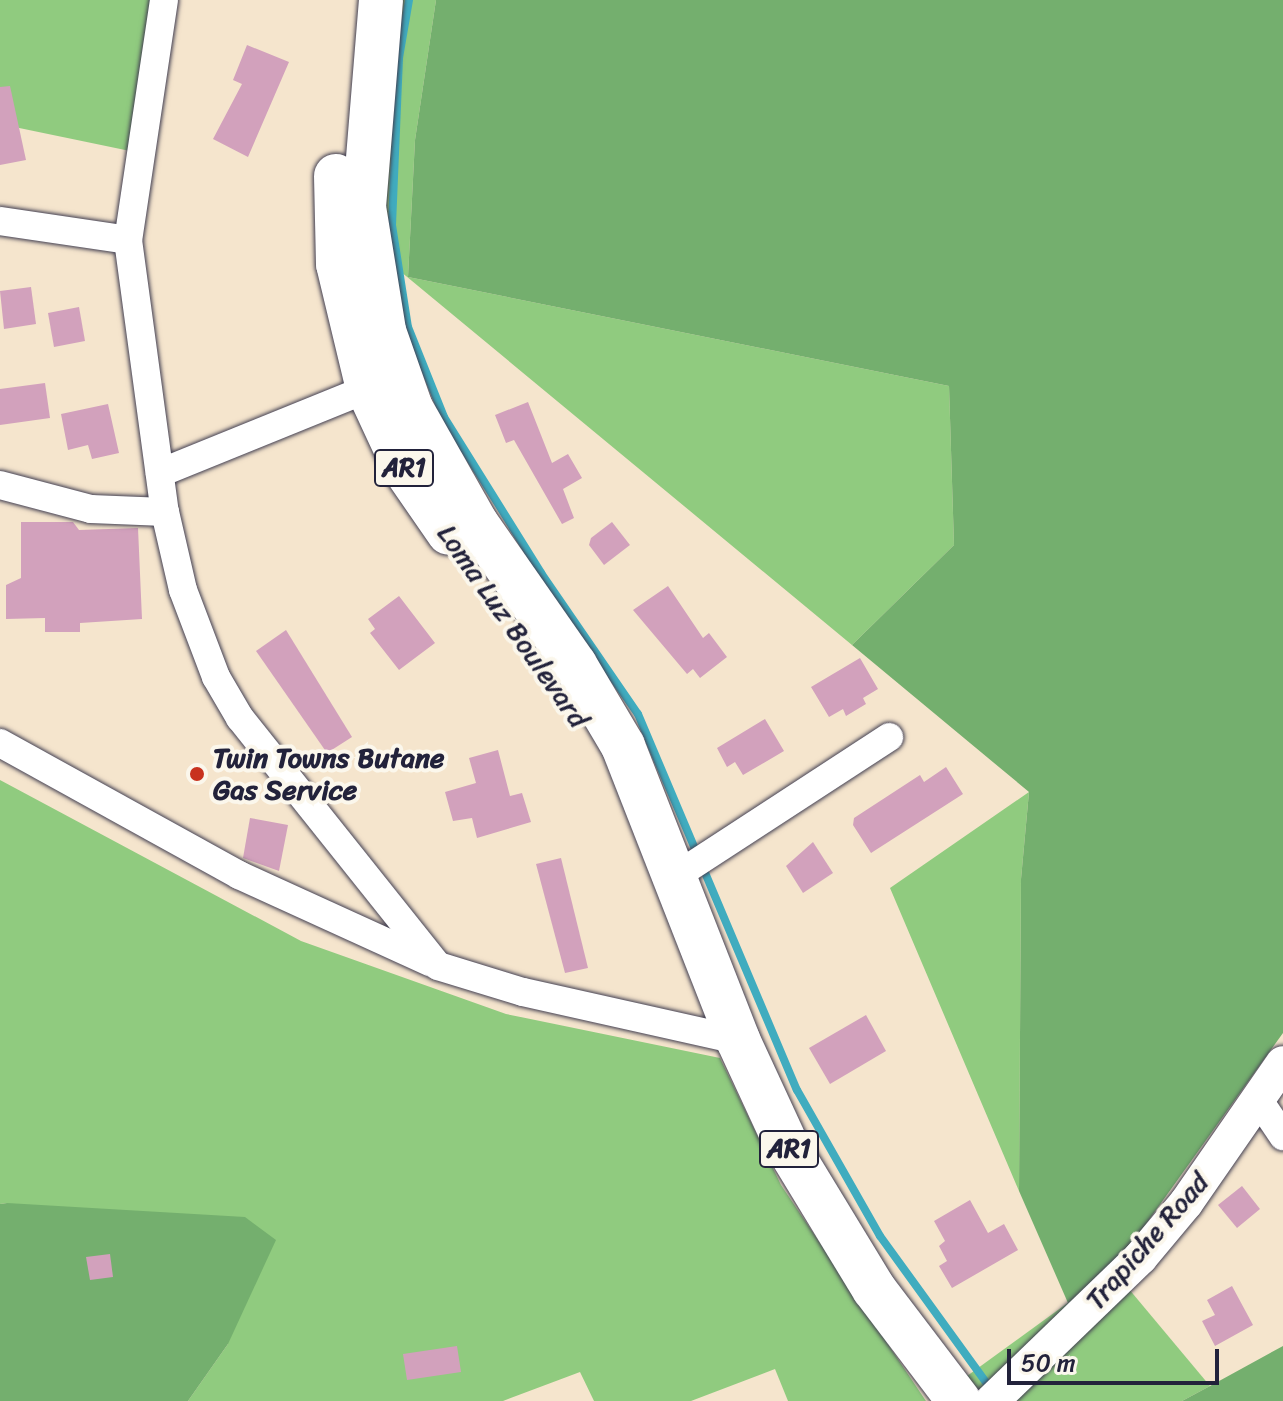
<!DOCTYPE html>
<html>
<head>
<meta charset="utf-8">
<style>
	body { margin:0 }
	#map { position:relative; width:1283px; height:1401px; overflow:hidden; background:#f5e5cd; font-family:Sriracha,sans-serif }
	div>[style] { position:absolute }
	.green>* { inset:0; background:#90cb7f }
	.forest>* { inset:0; background:#74af6e }
	.stream>* { height:8px; margin:-4px; padding:0 4px; transform-origin:4px; border-radius:4px; background:#40acbf }
	.building>* { inset:0; background:#d2a1bc }
	.roads { filter:drop-shadow(0 0 2px #423f51) drop-shadow(0 0 2px #423f51) }
	.minor>* { height:28px; margin:-14px; padding:0 14px; transform-origin:14px; border-radius:14px; background:#fff }
	.tertiary>* { height:34px; margin:-17px; padding:0 17px; transform-origin:17px; border-radius:17px; background:#fff }
	.trunk>* { height:44px; margin:-22px; padding:0 22px; transform-origin:22px; border-radius:22px; background:#fff }
	.dots>* { width:22px; height:22px; translate:-50% -50%; box-sizing:border-box; border:4px solid #fbf7ec; border-radius:50% }
	span { translate:-50% -50%; white-space:nowrap; text-align:center; line-height:1.15; -webkit-text-stroke:8px #fbf7ec; paint-order:stroke }
	.shield-label span { padding:2px 6px; background:#fbf7ec; border:2px solid; border-radius:6px; -webkit-text-stroke-width:0 }
	.shield-label { font-size:26px; color:#22223b; font-weight:700 }
	.street-label { font-size:28px; color:#22223b }
	.poi-label { font-size:28px; color:#22223b; font-weight:700 }
	.left { translate:0 -50%; text-align:left }
	.scale { position:absolute; left:1007px; top:1349px; width:212px; height:36px; box-sizing:border-box; border:4px solid #22223b; border-top:0; padding-left:10px; font-size:24px; line-height:28px; white-space:nowrap; color:#22223b; -webkit-text-stroke:6px #fbf7ec; paint-order:stroke }
</style>
</head>
<body>
<div id="map">
	<div class="green">
		<i style="clip-path:polygon(0 0,151px 0,130px 151px,0 124px)"></i>
		<i style="clip-path:polygon(396px 0,436px 0,415px 140px,408px 277px,949px 386px,954px 545px,852px 645px,383px 257px)"></i>
		<i style="clip-path:polygon(0 780px,301px 941px,506px 1014px,720px 1058px,781px 1185px,926px 1401px,788px 1401px,775px 1369px,691px 1401px,594px 1401px,580px 1372px,503px 1401px,188px 1401px,228px 1344px,7px 1203px,0 1204px)"></i>
		<i style="clip-path:polygon(1029px 792px,1021px 879px,1019px 1191px,890px 888px)"></i>
		<i style="clip-path:polygon(1113px 1270px,1210px 1386px,1182px 1401px,988px 1401px,967px 1376px)"></i>
	</div>
	<div class="forest">
		<i style="clip-path:polygon(436px 0,1283px 0,1283px 1033px,1113px 1270px,1068px 1303px,1019px 1191px,1021px 879px,1029px 792px,852px 645px,954px 545px,949px 386px,408px 277px,415px 140px)"></i>
		<i style="clip-path:polygon(7px 1203px,245px 1217px,276px 1240px,228px 1344px,188px 1401px,0 1401px,0 1204px)"></i>
		<i style="clip-path:polygon(1283px 1346px,1283px 1401px,1182px 1401px,1210px 1386px)"></i>
	</div>
	<div class="stream">
		<i style="left:409px;top:0;width:59px;rotate:99.8deg"></i>
		<i style="left:399px;top:58px;width:167px;rotate:92.4deg"></i>
		<i style="left:392px;top:225px;width:103px;rotate:81.1deg"></i>
		<i style="left:408px;top:327px;width:97px;rotate:68.2deg"></i>
		<i style="left:444px;top:417px;width:184px;rotate:58.1deg"></i>
		<i style="left:541px;top:573px;width:171px;rotate:55.5deg"></i>
		<i style="left:638px;top:714px;width:408px;rotate:67.1deg"></i>
		<i style="left:797px;top:1090px;width:168px;rotate:60.4deg"></i>
		<i style="left:880px;top:1236px;width:191px;rotate:54.1deg"></i>
	</div>
	<div class="building">
		<i style="clip-path:polygon(247px 45px,289px 62px,248px 157px,213px 139px,242px 84px,233px 80px)"></i>
		<i style="clip-path:polygon(10px 86px,26px 160px,0 165px,0 87px)"></i>
		<i style="clip-path:polygon(31px 287px,36px 324px,4px 329px,0 291px)"></i>
		<i style="clip-path:polygon(79px 307px,85px 341px,54px 347px,48px 313px)"></i>
		<i style="clip-path:polygon(45px 383px,50px 418px,0 425px,0 389px)"></i>
		<i style="clip-path:polygon(528px 402px,552px 463px,568px 454px,582px 478px,563px 489px,574px 518px,562px 524px,514px 440px,506px 443px,495px 415px)"></i>
		<i style="clip-path:polygon(108px 404px,119px 453px,92px 459px,88px 445px,68px 450px,61px 414px)"></i>
		<i style="clip-path:polygon(21px 522px,73px 522px,79px 530px,138px 528px,142px 619px,80px 623px,80px 632px,45px 632px,45px 618px,6px 619px,6px 585px,21px 578px)"></i>
		<i style="clip-path:polygon(612px 522px,630px 545px,604px 565px,589px 545px,591px 538px)"></i>
		<i style="clip-path:polygon(668px 586px,703px 638px,709px 633px,727px 657px,700px 678px,693px 669px,687px 674px,633px 610px)"></i>
		<i style="clip-path:polygon(399px 596px,435px 643px,399px 670px,370px 633px,375px 629px,368px 619px)"></i>
		<i style="clip-path:polygon(286px 630px,352px 737px,327px 753px,256px 651px)"></i>
		<i style="clip-path:polygon(860px 658px,878px 689px,863px 698px,866px 704px,846px 716px,843px 709px,829px 717px,811px 687px)"></i>
		<i style="clip-path:polygon(765px 719px,784px 751px,743px 775px,735px 762px,727px 767px,717px 748px)"></i>
		<i style="clip-path:polygon(498px 750px,510px 796px,522px 793px,531px 822px,477px 838px,472px 818px,453px 821px,445px 792px,476px 783px,469px 758px)"></i>
		<i style="clip-path:polygon(946px 767px,963px 794px,871px 853px,853px 825px,854px 818px,920px 775px,924px 782px)"></i>
		<i style="clip-path:polygon(250px 818px,288px 825px,279px 871px,243px 858px)"></i>
		<i style="clip-path:polygon(813px 842px,833px 873px,803px 893px,786px 866px)"></i>
		<i style="clip-path:polygon(561px 858px,588px 968px,565px 973px,536px 864px)"></i>
		<i style="clip-path:polygon(866px 1015px,886px 1051px,830px 1084px,809px 1048px)"></i>
		<i style="clip-path:polygon(1242px 1186px,1260px 1209px,1237px 1228px,1218px 1205px)"></i>
		<i style="clip-path:polygon(970px 1200px,988px 1233px,1004px 1224px,1018px 1250px,952px 1288px,939px 1266px,947px 1261px,939px 1246px,945px 1241px,934px 1221px)"></i>
		<i style="clip-path:polygon(110px 1254px,113px 1277px,90px 1280px,86px 1257px)"></i>
		<i style="clip-path:polygon(1232px 1286px,1253px 1325px,1215px 1346px,1202px 1321px,1215px 1315px,1207px 1300px)"></i>
		<i style="clip-path:polygon(457px 1346px,461px 1372px,407px 1380px,403px 1354px)"></i>
	</div>
	<div class="roads">
		<div class="minor">
			<i style="left:164px;top:0;width:243px;rotate:98.5deg"></i>
			<i style="left:128px;top:240px;width:275px;rotate:82.3deg"></i>
			<i style="left:165px;top:512px;width:80px;rotate:77deg"></i>
			<i style="left:183px;top:590px;width:93px;rotate:69.2deg"></i>
			<i style="left:216px;top:677px;width:48px;rotate:59.7deg"></i>
			<i style="left:240px;top:718px;width:317px;rotate:51.4deg"></i>
			<i style="left:438px;top:966px;width:89px;rotate:17deg"></i>
			<i style="left:523px;top:992px;width:220px;rotate:12.6deg"></i>
			<i style="left:0;top:221px;width:129px;rotate:8.4deg"></i>
			<i style="left:160px;top:473px;width:240px;rotate:-22.1deg"></i>
			<i style="left:0;top:485px;width:94px;rotate:14.8deg"></i>
			<i style="left:91px;top:509px;width:74px;rotate:2.3deg"></i>
			<i style="left:0;top:743px;width:273px;rotate:28.9deg"></i>
			<i style="left:239px;top:875px;width:210px;rotate:24.5deg"></i>
			<i style="left:673px;top:878px;width:258px;rotate:-33.1deg"></i>
			<i style="left:1258px;top:1099px;width:45px;rotate:56deg"></i>
		</div>
		<div class="tertiary">
			<i style="left:992px;top:1401px;width:206px;rotate:-44deg"></i>
			<i style="left:1140px;top:1258px;width:72px;rotate:-50.1deg"></i>
			<i style="left:1186px;top:1203px;width:170px;rotate:-55.3deg"></i>
		</div>
		<div class="trunk">
			<i style="left:381px;top:0;width:208px;rotate:94.7deg"></i>
			<i style="left:364px;top:207px;width:126px;rotate:80.8deg"></i>
			<i style="left:384px;top:331px;width:82px;rotate:70.7deg"></i>
			<i style="left:411px;top:408px;width:132px;rotate:60.5deg"></i>
			<i style="left:476px;top:523px;width:173px;rotate:55.1deg"></i>
			<i style="left:575px;top:665px;width:94px;rotate:59.3deg"></i>
			<i style="left:623px;top:746px;width:316px;rotate:68.6deg"></i>
			<i style="left:738px;top:1040px;width:117px;rotate:65.2deg"></i>
			<i style="left:787px;top:1146px;width:167px;rotate:58.7deg"></i>
			<i style="left:874px;top:1289px;width:141px;rotate:52.8deg"></i>
			<i style="left:336px;top:176px;width:88px;rotate:88.7deg"></i>
			<i style="left:338px;top:264px;width:129px;rotate:76.5deg"></i>
			<i style="left:368px;top:389px;width:90px;rotate:65.1deg"></i>
			<i style="left:406px;top:471px;width:75px;rotate:55.3deg"></i>
		</div>
	</div>
	<div class="dots">
		<i style="left:197px;top:774px;background:#c8321e"></i>
	</div>
	<div class="shield-label">
		<span style="left:404px;top:468px">AR1</span>
		<span style="left:789px;top:1149px">AR1</span>
	</div>
	<div class="street-label">
		<span style="left:513px;top:626px;rotate:55deg">Loma Luz Boulevard</span>
		<span style="left:1147px;top:1241px;rotate:-49deg">Trapiche Road</span>
	</div>
	<div class="poi-label">
		<span class="left" style="left:213px;top:774px">Twin Towns Butane<br>Gas Service</span>
	</div>
	<div class="scale">50 m</div>
</div>
</body>
</html>
